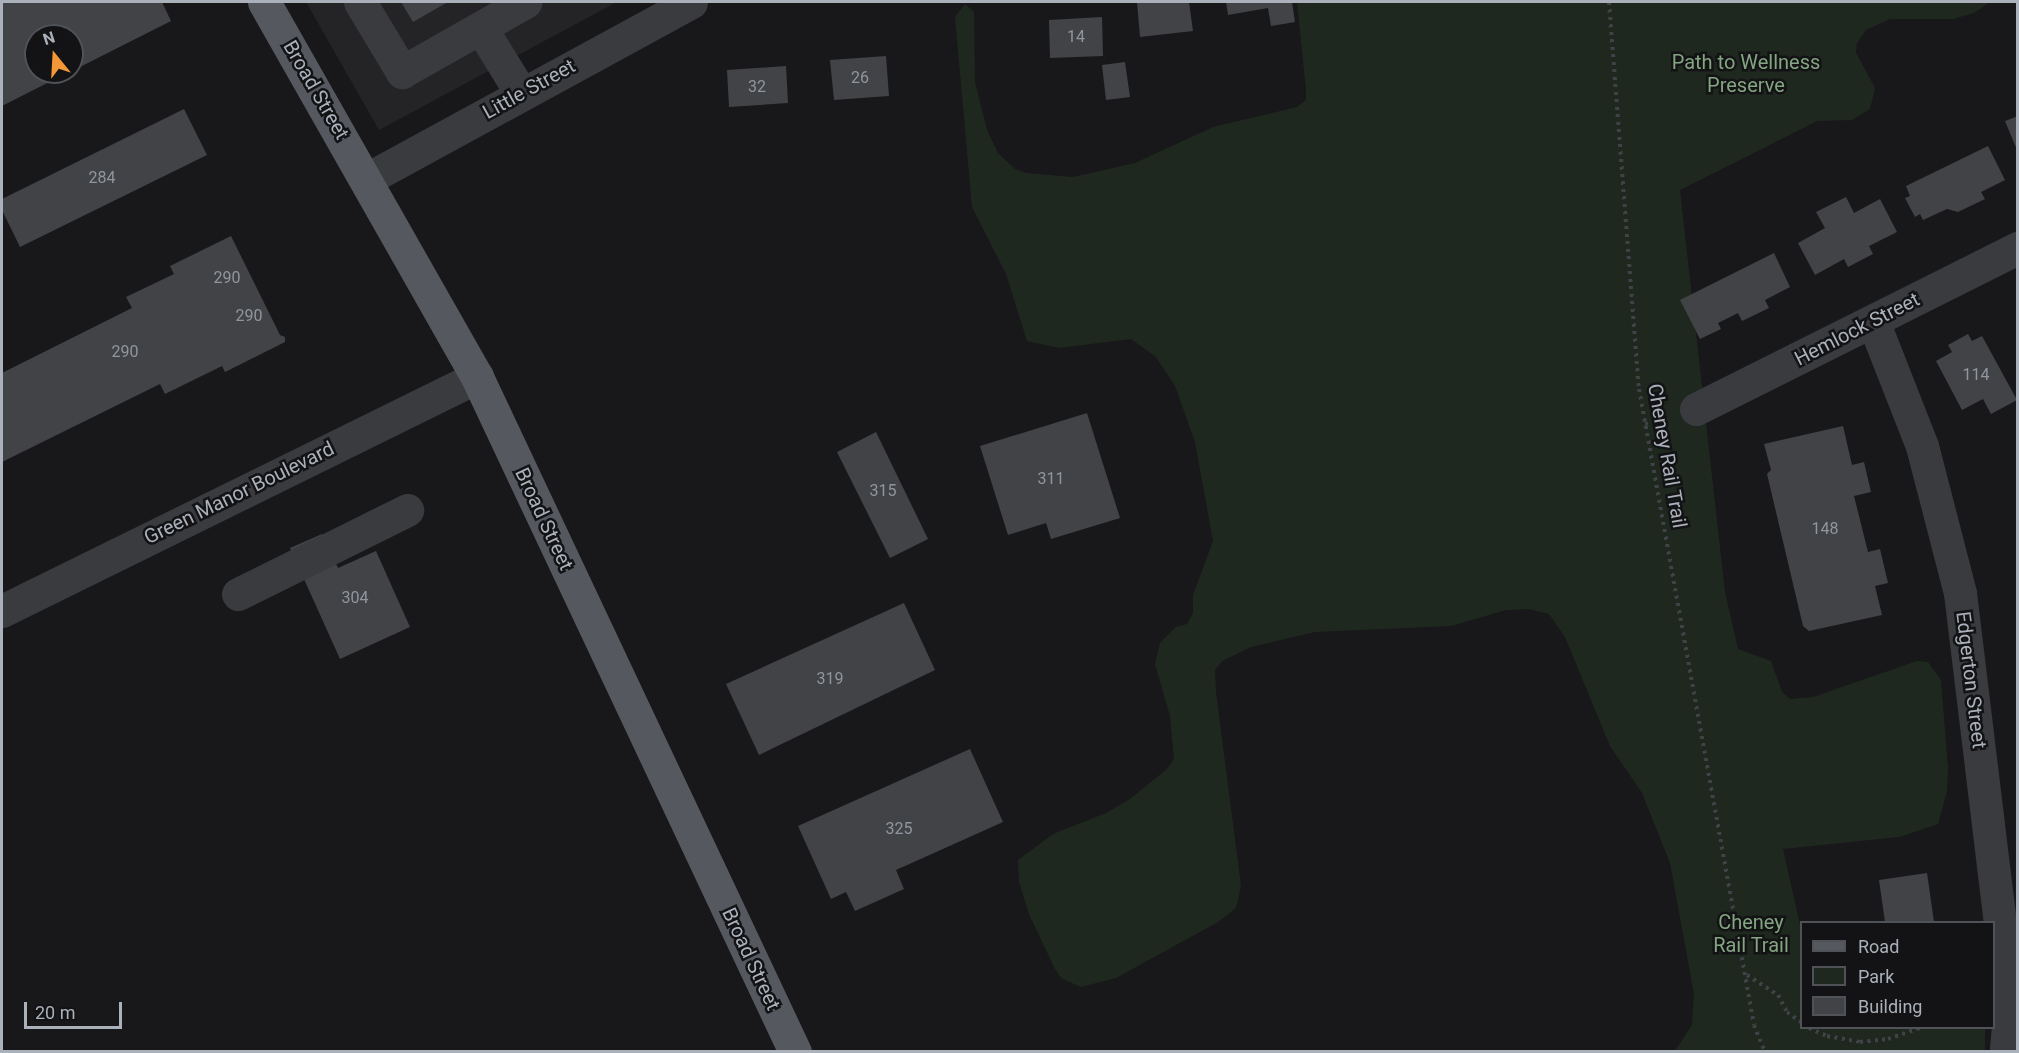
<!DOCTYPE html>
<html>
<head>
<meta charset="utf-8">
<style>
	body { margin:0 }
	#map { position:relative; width:2019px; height:1053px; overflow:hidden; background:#18181a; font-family:Roboto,sans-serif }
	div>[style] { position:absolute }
	.built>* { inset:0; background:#242427 }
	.green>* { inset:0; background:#1f281f }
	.building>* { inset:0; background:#424347 }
	.path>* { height:4px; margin-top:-2px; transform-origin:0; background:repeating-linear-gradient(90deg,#3f4246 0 3px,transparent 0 7.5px) }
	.minor>* { height:33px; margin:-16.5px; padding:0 16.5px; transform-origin:16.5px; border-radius:16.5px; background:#393b3f }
	.major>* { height:33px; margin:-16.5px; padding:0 16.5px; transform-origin:16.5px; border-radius:16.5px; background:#55585e }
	span { translate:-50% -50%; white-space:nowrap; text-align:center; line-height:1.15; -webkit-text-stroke:5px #131315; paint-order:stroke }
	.number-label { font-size:16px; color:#90969d }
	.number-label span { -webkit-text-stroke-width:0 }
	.park-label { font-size:20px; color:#84a581 }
	.street-label { font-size:20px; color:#aab1ba }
	.frame { position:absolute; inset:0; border:3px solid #aab1ba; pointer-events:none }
	.legend { position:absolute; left:1800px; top:921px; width:195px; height:108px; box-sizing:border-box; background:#131315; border:2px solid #4f5257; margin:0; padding:8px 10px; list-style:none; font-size:18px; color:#aab1ba }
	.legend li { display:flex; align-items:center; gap:12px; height:30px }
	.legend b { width:30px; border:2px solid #4f5257 }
	.north { position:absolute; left:24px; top:24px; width:60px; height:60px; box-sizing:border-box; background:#131315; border:2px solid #4f5257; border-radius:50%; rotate:342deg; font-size:16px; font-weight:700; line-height:24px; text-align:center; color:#aab1ba }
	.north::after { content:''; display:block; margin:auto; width:21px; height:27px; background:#f49736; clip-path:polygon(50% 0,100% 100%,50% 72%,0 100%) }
	.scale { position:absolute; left:24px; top:1002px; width:98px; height:27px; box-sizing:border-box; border:3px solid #aab1ba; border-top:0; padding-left:8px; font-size:18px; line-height:21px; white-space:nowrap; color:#aab1ba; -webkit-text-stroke:4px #131315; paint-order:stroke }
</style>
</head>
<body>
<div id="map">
	<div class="built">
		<i style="clip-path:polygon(306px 2px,617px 2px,379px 130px)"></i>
	</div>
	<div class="green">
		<i style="clip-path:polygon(1297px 2px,1990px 2px,1974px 13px,1953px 19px,1890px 19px,1866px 30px,1857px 43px,1856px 53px,1875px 88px,1870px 109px,1852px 120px,1817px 121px,1680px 190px,1725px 592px,1738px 649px,1771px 661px,1782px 692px,1790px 699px,1813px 697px,1917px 661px,1928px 662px,1941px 680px,1948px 768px,1947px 791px,1938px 824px,1899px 837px,1783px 849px,1801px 929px,1802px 1028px,1985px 1028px,1985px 1051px,1675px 1051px,1692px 1025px,1694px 994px,1670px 863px,1642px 793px,1610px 746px,1565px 637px,1549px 614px,1529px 609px,1506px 610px,1451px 626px,1315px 632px,1251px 647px,1222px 661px,1215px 670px,1216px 692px,1241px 886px,1236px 908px,1218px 922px,1116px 978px,1081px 987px,1061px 978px,1055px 969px,1029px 914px,1019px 882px,1018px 860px,1053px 834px,1106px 813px,1130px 799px,1167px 769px,1174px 759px,1170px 716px,1155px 664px,1160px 643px,1176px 627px,1187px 624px,1193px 613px,1193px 595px,1213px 541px,1195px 442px,1175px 386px,1156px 357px,1131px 339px,1059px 348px,1027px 341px,1006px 274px,972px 207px,955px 17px,965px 4px,974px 12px,975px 82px,987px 130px,998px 153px,1015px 169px,1026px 173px,1073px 177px,1135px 163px,1213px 127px,1297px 107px,1306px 100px,1306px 90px)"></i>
	</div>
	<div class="building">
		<i style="clip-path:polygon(2px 2px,162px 2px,171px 21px,72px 71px,72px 36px,36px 36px,36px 72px,69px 72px,2px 106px)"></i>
		<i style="clip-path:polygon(401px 2px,448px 2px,413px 22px)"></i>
		<i style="clip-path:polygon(1137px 2px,1189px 2px,1193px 31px,1140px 37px)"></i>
		<i style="clip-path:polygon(1226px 2px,1292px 2px,1295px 22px,1271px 26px,1268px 8px,1228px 15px)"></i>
		<i style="clip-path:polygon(1102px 17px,1103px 56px,1050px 58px,1049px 20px)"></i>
		<i style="clip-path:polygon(886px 56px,889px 96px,834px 100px,830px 60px)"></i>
		<i style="clip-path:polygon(1125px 62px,1130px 97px,1106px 100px,1102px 65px)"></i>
		<i style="clip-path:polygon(786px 66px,788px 103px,729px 107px,727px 70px)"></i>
		<i style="clip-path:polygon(184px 109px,207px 155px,20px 247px,2px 210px,2px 199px)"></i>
		<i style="clip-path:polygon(2018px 116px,2018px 150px,2017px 150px,2005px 121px)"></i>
		<i style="clip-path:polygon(1988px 146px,2005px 180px,1981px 192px,1985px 199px,1958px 212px,1947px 209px,1923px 220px,1920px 214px,1915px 217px,1905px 198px,1910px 196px,1906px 186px)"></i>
		<i style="clip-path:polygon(1846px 197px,1854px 213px,1880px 199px,1897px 232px,1869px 246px,1873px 254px,1848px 267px,1844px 259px,1815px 275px,1798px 243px,1825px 228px,1816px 212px)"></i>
		<i style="clip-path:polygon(231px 236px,280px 335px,285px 337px,285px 342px,225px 372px,222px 366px,165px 394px,160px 384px,2px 462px,2px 373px,132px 308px,126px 297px,174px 274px,170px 266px)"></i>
		<i style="clip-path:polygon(1774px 253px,1790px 287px,1765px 300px,1769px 308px,1742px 321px,1738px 313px,1718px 323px,1721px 329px,1700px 339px,1680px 300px)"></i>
		<i style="clip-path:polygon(1968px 334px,1972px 341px,1982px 336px,2017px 400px,1991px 414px,1983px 399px,1962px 410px,1936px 361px,1952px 352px,1948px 345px)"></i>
		<i style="clip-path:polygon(1087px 413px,1120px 518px,1051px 539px,1046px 523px,1008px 535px,980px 446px)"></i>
		<i style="clip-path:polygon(1843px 426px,1852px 465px,1864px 462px,1871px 492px,1854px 496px,1868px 552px,1880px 549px,1888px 583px,1875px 586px,1882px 615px,1809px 631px,1803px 626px,1767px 474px,1771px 470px,1764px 444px)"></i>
		<i style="clip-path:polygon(876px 432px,928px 539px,890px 558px,837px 452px)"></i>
		<i style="clip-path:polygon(322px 534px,338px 568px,376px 551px,410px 627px,340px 659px,290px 548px)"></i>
		<i style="clip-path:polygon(904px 603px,935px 670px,759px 755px,726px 684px)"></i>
		<i style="clip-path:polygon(970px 749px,1003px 822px,896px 870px,904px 889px,855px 911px,846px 892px,831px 899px,798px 826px)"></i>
		<i style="clip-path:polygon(1927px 873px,1934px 922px,1885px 922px,1879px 880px)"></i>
	</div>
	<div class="path">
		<i style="left:1609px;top:2px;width:388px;rotate:85.6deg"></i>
		<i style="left:1639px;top:389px;width:646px;rotate:79.75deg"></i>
		<i style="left:1754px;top:1025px;width:29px;rotate:68deg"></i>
		<i style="left:1645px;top:424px;width:23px;rotate:-15deg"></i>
		<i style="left:1747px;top:975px;width:37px;rotate:33deg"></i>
		<i style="left:1778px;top:995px;width:19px;rotate:62deg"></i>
		<i style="left:1787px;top:1012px;width:19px;rotate:36deg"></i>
		<i style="left:1809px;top:1028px;width:20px;rotate:24deg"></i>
		<i style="left:1827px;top:1036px;width:34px;rotate:10deg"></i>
		<i style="left:1860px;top:1042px;width:28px;rotate:-6deg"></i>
		<i style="left:1888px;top:1039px;width:34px;rotate:-19deg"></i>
	</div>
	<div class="minor">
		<i style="left:360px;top:2px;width:82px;rotate:59deg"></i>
		<i style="left:402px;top:72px;width:142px;rotate:-29.6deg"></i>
		<i style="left:481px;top:28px;width:76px;rotate:58.4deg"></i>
		<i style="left:367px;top:179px;width:369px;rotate:-28.6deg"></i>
		<i style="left:1873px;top:321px;width:134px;rotate:68.6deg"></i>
		<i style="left:1922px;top:446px;width:152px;rotate:75.5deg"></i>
		<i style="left:1960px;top:593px;width:359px;rotate:83.1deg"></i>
		<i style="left:2003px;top:949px;width:65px;rotate:84.7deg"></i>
		<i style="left:2009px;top:1014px;width:38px;rotate:95deg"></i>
		<i style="left:1696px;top:409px;width:360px;rotate:-26.6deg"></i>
		<i style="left:238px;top:594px;width:189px;rotate:-26.4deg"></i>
		<i style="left:2px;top:611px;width:530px;rotate:-26.23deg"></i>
	</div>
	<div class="major">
		<i style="left:264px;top:2px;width:431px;rotate:60.4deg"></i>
		<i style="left:477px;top:377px;width:746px;rotate:64.77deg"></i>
	</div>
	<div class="number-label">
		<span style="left:1076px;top:37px">14</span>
		<span style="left:860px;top:78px">26</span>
		<span style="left:757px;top:87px">32</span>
		<span style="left:102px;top:178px">284</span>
		<span style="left:227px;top:278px">290</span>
		<span style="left:249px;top:316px">290</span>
		<span style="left:125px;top:352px">290</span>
		<span style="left:1976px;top:375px">114</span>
		<span style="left:1051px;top:479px">311</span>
		<span style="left:883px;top:491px">315</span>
		<span style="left:1825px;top:529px">148</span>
		<span style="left:355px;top:598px">304</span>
		<span style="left:830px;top:679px">319</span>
		<span style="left:899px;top:829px">325</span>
	</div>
	<div class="park-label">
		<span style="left:1746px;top:74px">Path to Wellness<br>Preserve</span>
		<span style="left:1751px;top:934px">Cheney<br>Rail Trail</span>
	</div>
	<div class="street-label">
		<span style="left:529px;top:89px;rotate:-29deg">Little Street</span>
		<span style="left:316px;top:90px;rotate:60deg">Broad Street</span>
		<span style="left:1857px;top:329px;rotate:-27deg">Hemlock Street</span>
		<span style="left:1667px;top:456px;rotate:80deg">Cheney Rail Trail</span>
		<span style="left:239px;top:493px;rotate:-26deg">Green Manor Boulevard</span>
		<span style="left:544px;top:519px;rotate:65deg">Broad Street</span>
		<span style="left:1971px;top:680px;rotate:83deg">Edgerton Street</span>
		<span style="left:751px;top:959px;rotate:65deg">Broad Street</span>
	</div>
	<div class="frame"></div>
	<ul class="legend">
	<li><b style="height:8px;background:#55585e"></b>Road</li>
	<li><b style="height:16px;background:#1f281f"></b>Park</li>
	<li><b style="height:16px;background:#424347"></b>Building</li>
	</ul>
	<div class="north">N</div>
	<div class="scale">20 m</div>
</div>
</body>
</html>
